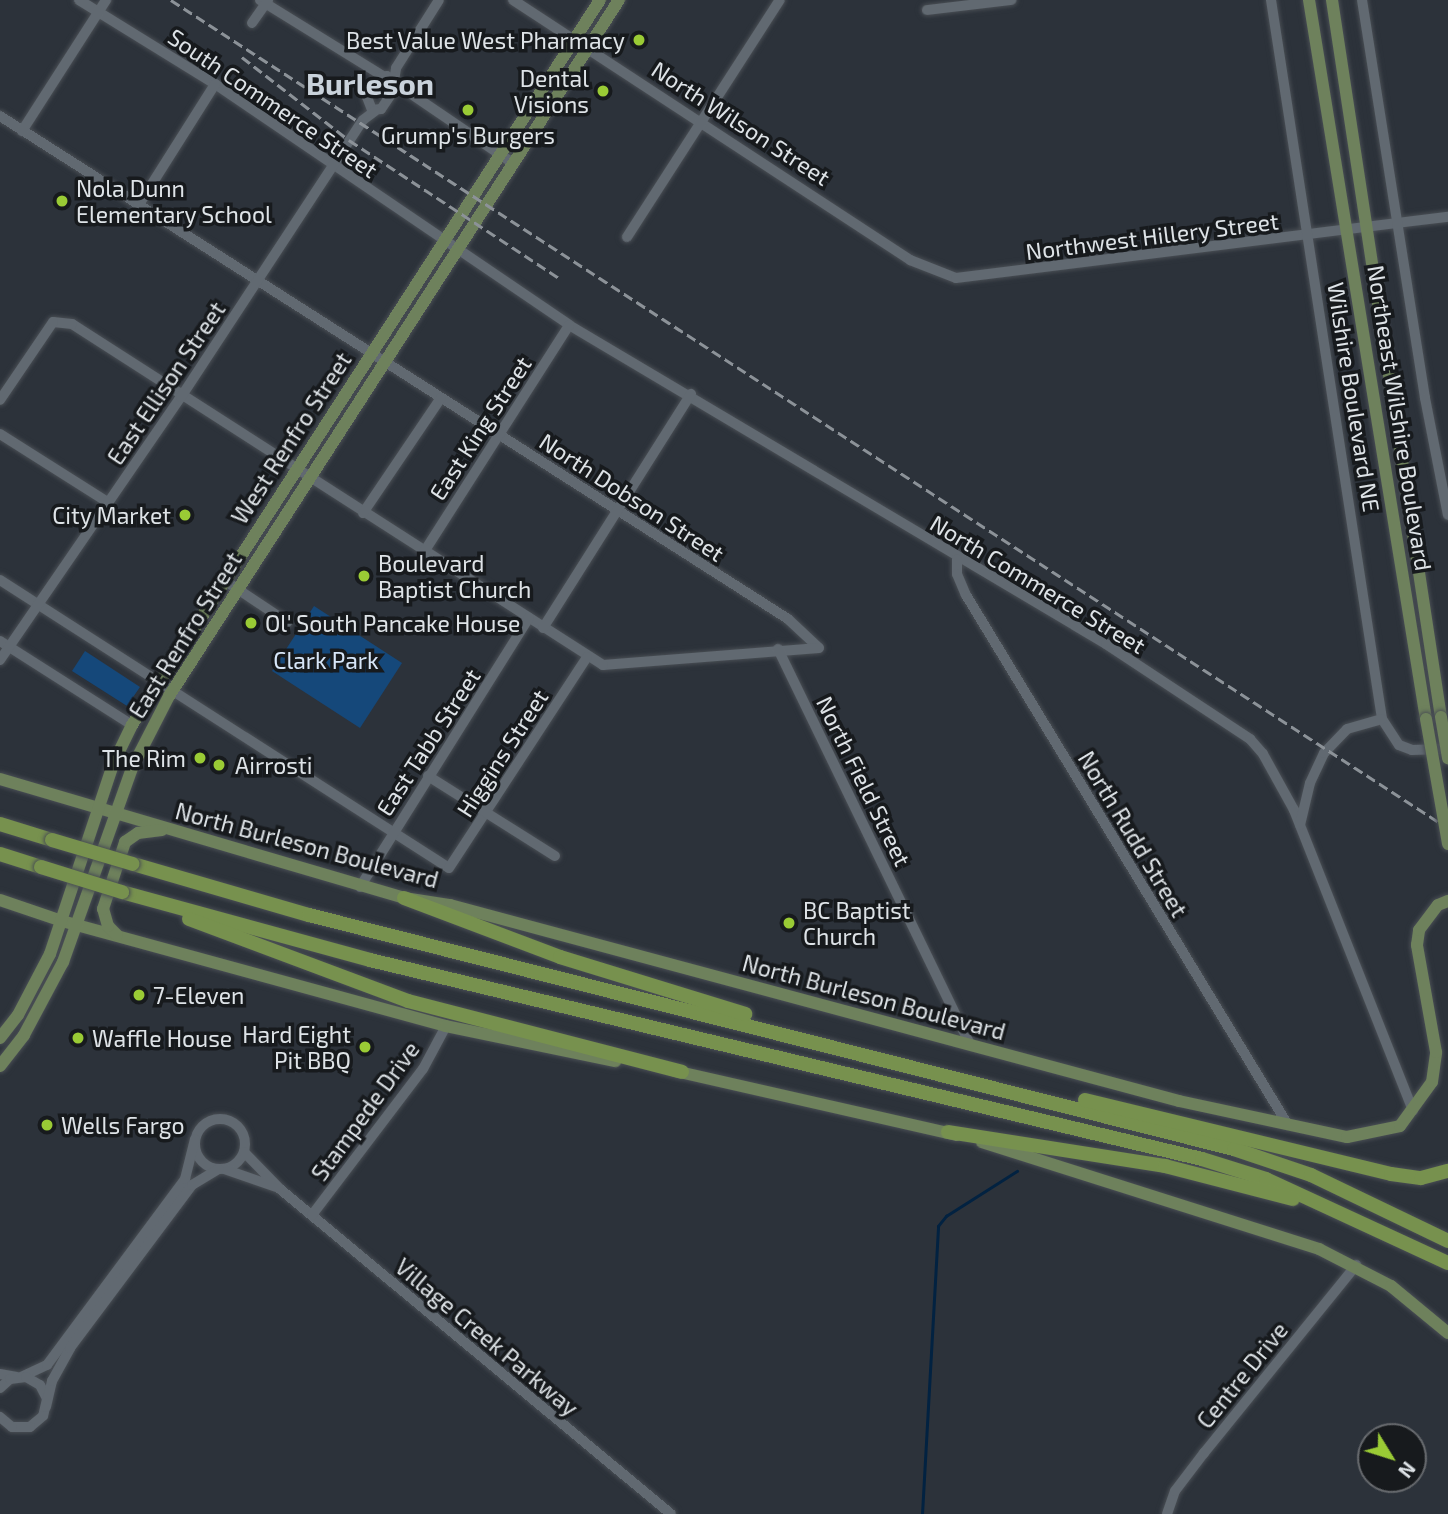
<!DOCTYPE html>
<html>
<head>
<meta charset="utf-8">
<style>
	body { margin:0 }
	#map { position:relative; width:1448px; height:1514px; overflow:hidden; background:#2c323a; font-family:"Exo 2",sans-serif }
	div>[style] { position:absolute }
	.green>* { inset:0; background:#15487a }
	.stream>* { height:2.5px; margin:-1.25px; padding:0 1.25px; transform-origin:1.25px; border-radius:1.25px; background:#022241 }
	.roads { filter:drop-shadow(0 0 2px #494e54) drop-shadow(0 0 2px #494e54) }
	.minor>* { height:10px; margin:-5px; padding:0 5px; transform-origin:5px; border-radius:5px; background:#616971 }
	.minor>.ring { margin:-5px; padding:0; box-sizing:content-box; background:none; border:10px solid #616971; border-radius:50% }
	.major>* { height:12px; margin:-6px; padding:0 6px; transform-origin:6px; border-radius:6px; background:#6e815c }
	.highway>* { height:14px; margin:-7px; padding:0 7px; transform-origin:7px; border-radius:7px; background:#77914e }
	.rail>* { height:2.5px; margin-top:-1.25px; transform-origin:0; background:repeating-linear-gradient(90deg,#8c9298 0 10px,transparent 0 15px) }
	.bridges { filter:drop-shadow(0 0 2px #494e54) drop-shadow(0 0 2px #494e54) }
	.major-bridge>* { height:12px; margin:-6px; padding:0 6px; transform-origin:6px; border-radius:6px; background:#6e815c }
	.highway-bridge>* { height:14px; margin:-7px; padding:0 7px; transform-origin:7px; border-radius:7px; background:#77914e }
	.dots>* { width:19px; height:19px; translate:-50% -50%; box-sizing:border-box; border:4px solid #171a1d; border-radius:50% }
	span { translate:-50% -50%; white-space:nowrap; text-align:center; line-height:1.15; -webkit-text-stroke:7px #171a1d; paint-order:stroke }
	.poi-label { font-size:23px; color:#dee3e7 }
	.right { translate:-100% -50%; text-align:right }
	.left { translate:0 -50%; text-align:left }
	.street-label { font-size:23px; color:#dee3e7 }
	.park-label { font-size:23px; color:#d7e6f8 }
	.district-label { font-size:30px; color:#c9d2db; font-weight:700 }
	.north { position:absolute; left:1357px; top:1423px; width:70px; height:70px; box-sizing:border-box; background:#171a1d; border:2px solid #676a6e; border-radius:50%; rotate:128deg; font-size:19px; font-weight:700; line-height:28px; text-align:center; color:#dee3e7 }
	.north::after { content:''; display:block; margin:auto; width:24px; height:32px; background:#9acb35; clip-path:polygon(50% 0,100% 100%,50% 72%,0 100%) }
</style>
</head>
<body>
<div id="map">
	<div class="green">
		<i style="clip-path:polygon(314px 606px,402px 663px,360px 728px,272px 671px)"></i>
		<i style="clip-path:polygon(85px 651px,140px 687px,127px 706px,72px 671px)"></i>
	</div>
	<div class="stream">
		<i style="left:922px;top:1514px;width:288px;rotate:-86.8deg"></i>
		<i style="left:938px;top:1226px;width:13px;rotate:-51deg"></i>
		<i style="left:946px;top:1216px;width:84px;rotate:-32.4deg"></i>
	</div>
	<div class="roads">
		<div class="minor">
			<i style="left:79px;top:0;width:160px;rotate:31.7deg"></i>
			<i style="left:215px;top:84px;width:428px;rotate:34.2deg"></i>
			<i style="left:569px;top:325px;width:625px;rotate:30.71deg"></i>
			<i style="left:1106px;top:644px;width:173px;rotate:33.4deg"></i>
			<i style="left:1250px;top:739px;width:20px;rotate:49deg"></i>
			<i style="left:1263px;top:754px;width:64px;rotate:61deg"></i>
			<i style="left:1294px;top:810px;width:323px;rotate:68.4deg"></i>
			<i style="left:260px;top:0;width:145px;rotate:31.7deg"></i>
			<i style="left:513px;top:0;width:475px;rotate:33.2deg"></i>
			<i style="left:910px;top:260px;width:49px;rotate:21.4deg"></i>
			<i style="left:956px;top:278px;width:496px;rotate:-7.1deg"></i>
			<i style="left:1271px;top:0;width:728px;rotate:81.22deg"></i>
			<i style="left:1382px;top:719px;width:31px;rotate:57deg"></i>
			<i style="left:1399px;top:745px;width:14px;rotate:21deg"></i>
			<i style="left:1412px;top:750px;width:36px;rotate:-2deg"></i>
			<i style="left:1362px;top:0;width:403px;rotate:81deg"></i>
			<i style="left:1425px;top:398px;width:119px;rotate:78.9deg"></i>
			<i style="left:927px;top:10px;width:85px;rotate:-6.8deg"></i>
			<i style="left:252px;top:23px;width:28px;rotate:-55deg"></i>
			<i style="left:387px;top:76px;width:9px;rotate:36deg"></i>
			<i style="left:394px;top:81px;width:9px;rotate:90deg"></i>
			<i style="left:394px;top:90px;width:23px;rotate:124deg"></i>
			<i style="left:381px;top:109px;width:9px;rotate:174deg"></i>
			<i style="left:372px;top:110px;width:14px;rotate:-111deg"></i>
			<i style="left:367px;top:97px;width:22px;rotate:-58deg"></i>
			<i style="left:379px;top:78px;width:8px;rotate:-14deg"></i>
			<i style="left:394px;top:81px;width:13px;rotate:-81deg"></i>
			<i style="left:396px;top:68px;width:80px;rotate:-57.7deg"></i>
			<i style="left:395px;top:83px;width:144px;rotate:34.2deg"></i>
			<i style="left:0;top:116px;width:935px;rotate:32.55deg"></i>
			<i style="left:788px;top:619px;width:42px;rotate:43.1deg"></i>
			<i style="left:819px;top:648px;width:217px;rotate:175.5deg"></i>
			<i style="left:603px;top:665px;width:631px;rotate:-147.29deg"></i>
			<i style="left:72px;top:324px;width:19px;rotate:-174deg"></i>
			<i style="left:53px;top:322px;width:94px;rotate:124.2deg"></i>
			<i style="left:22px;top:131px;width:156px;rotate:-57.3deg"></i>
			<i style="left:138px;top:206px;width:144px;rotate:-57.7deg"></i>
			<i style="left:627px;top:237px;width:282px;rotate:-57.2deg"></i>
			<i style="left:0;top:434px;width:129px;rotate:32.3deg"></i>
			<i style="left:363px;top:513px;width:139px;rotate:-55.9deg"></i>
			<i style="left:424px;top:552px;width:269px;rotate:-57.4deg"></i>
			<i style="left:957px;top:559px;width:15px;rotate:90deg"></i>
			<i style="left:957px;top:574px;width:23px;rotate:67deg"></i>
			<i style="left:966px;top:595px;width:620px;rotate:58.72deg"></i>
			<i style="left:0;top:580px;width:533px;rotate:32.68deg"></i>
			<i style="left:449px;top:868px;width:252px;rotate:-56.8deg"></i>
			<i style="left:224px;top:580px;width:76px;rotate:33.7deg"></i>
			<i style="left:543px;top:628px;width:277px;rotate:-57.7deg"></i>
			<i style="left:0;top:641px;width:156px;rotate:32.5deg"></i>
			<i style="left:778px;top:649px;width:438px;rotate:64.1deg"></i>
			<i style="left:0;top:660px;width:319px;rotate:-55.5deg"></i>
			<i style="left:181px;top:397px;width:331px;rotate:-56.7deg"></i>
			<i style="left:363px;top:120px;width:15px;rotate:-37deg"></i>
			<i style="left:428px;top:776px;width:150px;rotate:32.2deg"></i>
			<i style="left:1300px;top:825px;width:43px;rotate:-76.6deg"></i>
			<i style="left:1310px;top:783px;width:33px;rotate:-65deg"></i>
			<i style="left:1324px;top:753px;width:33px;rotate:-46deg"></i>
			<i style="left:1347px;top:729px;width:36px;rotate:-16deg"></i>
			<i style="left:360px;top:887px;width:318px;rotate:-57.9deg"></i>
			<i class="ring" style="left:195px;top:1119px;width:40px;height:40px"></i>
			<i style="left:244px;top:1152px;width:52px;rotate:45.8deg"></i>
			<i style="left:280px;top:1189px;width:508px;rotate:39.73deg"></i>
			<i style="left:224px;top:1169px;width:55px;rotate:19.1deg"></i>
			<i style="left:312px;top:1215px;width:183px;rotate:-52.8deg"></i>
			<i style="left:423px;top:1069px;width:49px;rotate:-61.9deg"></i>
			<i style="left:0;top:1374px;width:17px;rotate:10deg"></i>
			<i style="left:21px;top:1377px;width:29px;rotate:-25deg"></i>
			<i style="left:47px;top:1365px;width:232px;rotate:-53.4deg"></i>
			<i style="left:185px;top:1179px;width:41px;rotate:-76deg"></i>
			<i style="left:0;top:1388px;width:13px;rotate:-42deg"></i>
			<i style="left:10px;top:1379px;width:16px;rotate:-7deg"></i>
			<i style="left:26px;top:1377px;width:16px;rotate:30deg"></i>
			<i style="left:40px;top:1385px;width:16px;rotate:63deg"></i>
			<i style="left:47px;top:1399px;width:17px;rotate:103deg"></i>
			<i style="left:43px;top:1416px;width:17px;rotate:140deg"></i>
			<i style="left:30px;top:1427px;width:18px;rotate:180deg"></i>
			<i style="left:12px;top:1427px;width:16px;rotate:-140deg"></i>
			<i style="left:46px;top:1407px;width:27px;rotate:-77deg"></i>
			<i style="left:52px;top:1381px;width:38px;rotate:-61deg"></i>
			<i style="left:70px;top:1348px;width:204px;rotate:-53.2deg"></i>
			<i style="left:192px;top:1185px;width:31px;rotate:-31deg"></i>
			<i style="left:1167px;top:1514px;width:24px;rotate:-71deg"></i>
			<i style="left:1175px;top:1491px;width:48px;rotate:-52.7deg"></i>
			<i style="left:1204px;top:1453px;width:242px;rotate:-51deg"></i>
		</div>
		<div class="major">
			<i style="left:1309px;top:0;width:728px;rotate:80.76deg"></i>
			<i style="left:1332px;top:0;width:725px;rotate:81.36deg"></i>
			<i style="left:0;top:779px;width:421px;rotate:16.4deg"></i>
			<i style="left:404px;top:898px;width:47px;rotate:8.7deg"></i>
			<i style="left:450px;top:905px;width:755px;rotate:15.05deg"></i>
			<i style="left:1179px;top:1101px;width:172px;rotate:12.1deg"></i>
			<i style="left:1347px;top:1137px;width:54px;rotate:-11.7deg"></i>
			<i style="left:1400px;top:1126px;width:54px;rotate:-54deg"></i>
			<i style="left:1432px;top:1082px;width:30px;rotate:-82deg"></i>
			<i style="left:1436px;top:1052px;width:109px;rotate:-100.1deg"></i>
			<i style="left:1417px;top:945px;width:15px;rotate:-82deg"></i>
			<i style="left:1419px;top:930px;width:31px;rotate:-53deg"></i>
			<i style="left:1438px;top:905px;width:11px;rotate:-22deg"></i>
			<i style="left:0;top:900px;width:65px;rotate:18.7deg"></i>
			<i style="left:62px;top:921px;width:398px;rotate:15.3deg"></i>
			<i style="left:446px;top:1026px;width:173px;rotate:11.7deg"></i>
			<i style="left:117px;top:935px;width:13px;rotate:-135deg"></i>
			<i style="left:108px;top:926px;width:18px;rotate:-106deg"></i>
			<i style="left:103px;top:909px;width:71px;rotate:-71.8deg"></i>
			<i style="left:125px;top:842px;width:16px;rotate:-35deg"></i>
			<i style="left:138px;top:833px;width:24px;rotate:-7deg"></i>
			<i style="left:0;top:1038px;width:29px;rotate:-52deg"></i>
			<i style="left:18px;top:1015px;width:69px;rotate:-62.3deg"></i>
			<i style="left:50px;top:954px;width:202px;rotate:-71.6deg"></i>
			<i style="left:114px;top:762px;width:41px;rotate:-64.1deg"></i>
			<i style="left:132px;top:725px;width:863px;rotate:-57.16deg"></i>
			<i style="left:0;top:1066px;width:39px;rotate:-52deg"></i>
			<i style="left:24px;top:1035px;width:83px;rotate:-61.9deg"></i>
			<i style="left:63px;top:962px;width:206px;rotate:-70.4deg"></i>
			<i style="left:132px;top:768px;width:81px;rotate:-62.8deg"></i>
			<i style="left:169px;top:696px;width:829px;rotate:-57.12deg"></i>
			<i style="left:675px;top:1071px;width:289px;rotate:12.8deg"></i>
			<i style="left:982px;top:1142px;width:354px;rotate:17.6deg"></i>
			<i style="left:1319px;top:1249px;width:81px;rotate:27.2deg"></i>
			<i style="left:1391px;top:1286px;width:74px;rotate:39.5deg"></i>
		</div>
		<div class="highway">
			<i style="left:0;top:824px;width:54px;rotate:17.1deg"></i>
			<i style="left:0;top:854px;width:43px;rotate:17.6deg"></i>
			<i style="left:133px;top:864px;width:183px;rotate:16.2deg"></i>
			<i style="left:309px;top:915px;width:954px;rotate:14.2deg"></i>
			<i style="left:1234px;top:1149px;width:81px;rotate:18.7deg"></i>
			<i style="left:1311px;top:1175px;width:152px;rotate:25.7deg"></i>
			<i style="left:122px;top:892px;width:257px;rotate:15.3deg"></i>
			<i style="left:370px;top:960px;width:855px;rotate:13.45deg"></i>
			<i style="left:1202px;top:1159px;width:67px;rotate:17.4deg"></i>
			<i style="left:1266px;top:1179px;width:200px;rotate:24.8deg"></i>
			<i style="left:404px;top:898px;width:167px;rotate:20.7deg"></i>
			<i style="left:560px;top:957px;width:194px;rotate:17.1deg"></i>
			<i style="left:189px;top:919px;width:234px;rotate:20.5deg"></i>
			<i style="left:408px;top:1001px;width:283px;rotate:14.5deg"></i>
			<i style="left:1085px;top:1100px;width:315px;rotate:13.6deg"></i>
			<i style="left:1391px;top:1174px;width:30px;rotate:8deg"></i>
			<i style="left:1421px;top:1178px;width:28px;rotate:-15deg"></i>
			<i style="left:948px;top:1132px;width:220px;rotate:8.9deg"></i>
			<i style="left:1165px;top:1166px;width:132px;rotate:14.5deg"></i>
		</div>
	</div>
	<div class="rail">
		<i style="left:171px;top:0;width:1522px;rotate:32.96deg"></i>
		<i style="left:242px;top:57px;width:135px;rotate:37.8deg"></i>
		<i style="left:349px;top:140px;width:254px;rotate:33.3deg"></i>
	</div>
	<div class="bridges">
		<div class="major-bridge">
			<i style="left:1441px;top:717px;width:42px;rotate:80.3deg"></i>
			<i style="left:1426px;top:719px;width:127px;rotate:80deg"></i>
		</div>
		<div class="highway-bridge">
			<i style="left:52px;top:840px;width:84px;rotate:16.5deg"></i>
			<i style="left:41px;top:867px;width:85px;rotate:17.2deg"></i>
		</div>
	</div>
	<div class="dots">
		<i style="left:639px;top:40px;background:#9acb35"></i>
		<i style="left:603px;top:91px;background:#9acb35"></i>
		<i style="left:468px;top:110px;background:#9acb35"></i>
		<i style="left:62px;top:201px;background:#9acb35"></i>
		<i style="left:185px;top:515px;background:#9acb35"></i>
		<i style="left:364px;top:576px;background:#9acb35"></i>
		<i style="left:251px;top:623px;background:#9acb35"></i>
		<i style="left:200px;top:758px;background:#9acb35"></i>
		<i style="left:219px;top:765px;background:#9acb35"></i>
		<i style="left:789px;top:923px;background:#9acb35"></i>
		<i style="left:139px;top:995px;background:#9acb35"></i>
		<i style="left:78px;top:1038px;background:#9acb35"></i>
		<i style="left:365px;top:1047px;background:#9acb35"></i>
		<i style="left:47px;top:1125px;background:#9acb35"></i>
	</div>
	<div class="poi-label">
		<span class="right" style="left:625px;top:40px">Best Value West Pharmacy</span>
		<span class="right" style="left:589px;top:91px">Dental<br>Visions</span>
		<span style="left:468px;top:135px">Grump's Burgers</span>
		<span class="left" style="left:76px;top:201px">Nola Dunn<br>Elementary School</span>
		<span class="right" style="left:171px;top:515px">City Market</span>
		<span class="left" style="left:378px;top:576px">Boulevard<br>Baptist Church</span>
		<span class="left" style="left:265px;top:623px">Ol' South Pancake House</span>
		<span class="right" style="left:186px;top:758px">The Rim</span>
		<span class="left" style="left:235px;top:765px">Airrosti</span>
		<span class="left" style="left:803px;top:923px">BC Baptist<br>Church</span>
		<span class="left" style="left:153px;top:995px">7-Eleven</span>
		<span class="right" style="left:351px;top:1047px">Hard Eight<br>Pit BBQ</span>
		<span class="left" style="left:92px;top:1038px">Waffle House</span>
		<span class="left" style="left:61px;top:1125px">Wells Fargo</span>
	</div>
	<div class="street-label">
		<span style="left:273px;top:103px;rotate:34deg">South Commerce Street</span>
		<span style="left:741px;top:123px;rotate:33deg">North Wilson Street</span>
		<span style="left:1152px;top:236px;rotate:-7deg">Northwest Hillery Street</span>
		<span style="left:166px;top:383px;rotate:-56deg">East Ellison Street</span>
		<span style="left:1354px;top:397px;rotate:81deg">Wilshire Boulevard NE</span>
		<span style="left:1400px;top:418px;rotate:81deg">Northeast Wilshire Boulevard</span>
		<span style="left:480px;top:428px;rotate:-57deg">East King Street</span>
		<span style="left:291px;top:438px;rotate:-57deg">West Renfro Street</span>
		<span style="left:632px;top:497px;rotate:33deg">North Dobson Street</span>
		<span style="left:1038px;top:584px;rotate:31deg">North Commerce Street</span>
		<span style="left:185px;top:635px;rotate:-58deg">East Renfro Street</span>
		<span style="left:428px;top:742px;rotate:-57deg">East Tabb Street</span>
		<span style="left:502px;top:753px;rotate:-57deg">Higgins Street</span>
		<span style="left:864px;top:781px;rotate:64deg">North Field Street</span>
		<span style="left:1133px;top:834px;rotate:59deg">North Rudd Street</span>
		<span style="left:307px;top:845px;rotate:15deg">North Burleson Boulevard</span>
		<span style="left:874px;top:997px;rotate:15deg">North Burleson Boulevard</span>
		<span style="left:365px;top:1111px;rotate:-54deg">Stampede Drive</span>
		<span style="left:487px;top:1337px;rotate:40deg">Village Creek Parkway</span>
		<span style="left:1242px;top:1375px;rotate:-51deg">Centre Drive</span>
	</div>
	<div class="park-label">
		<span style="left:326px;top:660px">Clark Park</span>
	</div>
	<div class="district-label">
		<span style="left:370px;top:83px">Burleson</span>
	</div>
	<div class="north">N</div>
</div>
</body>
</html>
